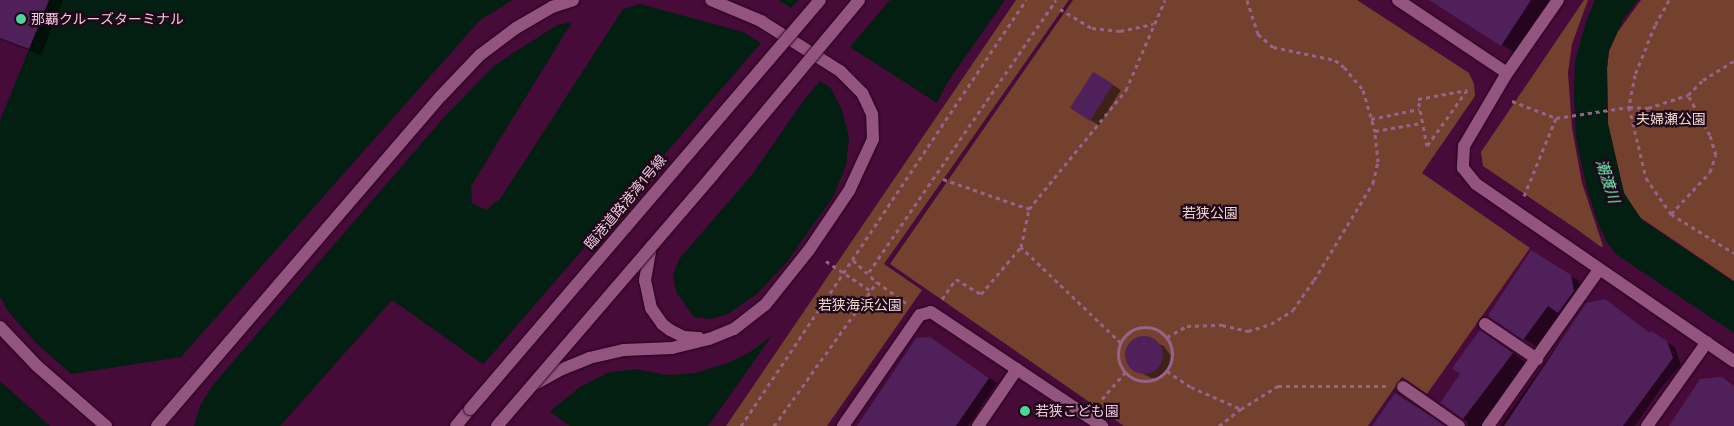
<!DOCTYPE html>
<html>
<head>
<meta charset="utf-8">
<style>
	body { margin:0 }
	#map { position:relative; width:1734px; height:426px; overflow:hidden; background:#460b38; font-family:"Space Grotesk","Noto Sans JP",sans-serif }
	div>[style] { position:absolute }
	.green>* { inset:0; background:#74412f }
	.water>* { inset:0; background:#021f11 }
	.pier>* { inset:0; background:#460b38 }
	.shadow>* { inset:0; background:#0007 }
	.building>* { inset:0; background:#50205b }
	.round { border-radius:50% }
	.path>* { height:3px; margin-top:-1.5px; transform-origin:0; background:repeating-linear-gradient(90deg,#956487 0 4px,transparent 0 8px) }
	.path>.ring { margin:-1.5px; padding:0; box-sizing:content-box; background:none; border:3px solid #956487; border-radius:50% }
	.roads { filter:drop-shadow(0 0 1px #26001c) drop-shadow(0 0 1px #26001c) }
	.minor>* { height:12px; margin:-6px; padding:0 6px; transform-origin:6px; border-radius:6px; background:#945480 }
	.path-bridge>* { height:3px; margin-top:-1.5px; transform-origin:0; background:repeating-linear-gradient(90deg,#956487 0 4px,transparent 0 8px) }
	.bridges { filter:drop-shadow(0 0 1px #26001c) drop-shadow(0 0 1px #26001c) }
	.minor-bridge>* { height:12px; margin:-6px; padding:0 6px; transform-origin:6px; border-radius:6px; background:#945480 }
	.dots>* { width:14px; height:14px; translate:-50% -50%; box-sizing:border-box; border:2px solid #1f0718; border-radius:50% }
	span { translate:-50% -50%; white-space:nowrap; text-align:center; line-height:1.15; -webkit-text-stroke:4.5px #1f0718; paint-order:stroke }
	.poi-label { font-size:14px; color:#efcae1 }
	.left { translate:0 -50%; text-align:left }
	.park-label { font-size:14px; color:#f0d8d0 }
	.street-label { font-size:14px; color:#efcae1 }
	.water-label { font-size:15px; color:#7df8bb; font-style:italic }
</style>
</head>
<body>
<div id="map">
	<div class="green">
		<i style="clip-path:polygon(1016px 0,1069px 0,884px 264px,922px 290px,827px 426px,726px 426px)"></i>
		<i style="clip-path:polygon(1073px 0,1357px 0,1469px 73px,1474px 84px,1475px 96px,1422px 173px,1530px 248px,1427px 394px,1402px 377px,1368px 426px,1124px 426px,890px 264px)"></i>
		<i style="clip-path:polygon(1584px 0,1588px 0,1572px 44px,1568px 73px,1572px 128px,1582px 183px,1603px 246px,1601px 247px,1575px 228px,1483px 166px,1481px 152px)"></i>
		<i style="clip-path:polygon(1641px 0,1734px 0,1734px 281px,1638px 216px,1624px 193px,1608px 124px,1607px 68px,1609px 51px,1617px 33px)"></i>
	</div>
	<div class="water">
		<i style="clip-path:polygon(49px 0,1005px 0,947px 83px,937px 103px,708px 426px,570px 426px,392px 300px,280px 426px,194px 426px,200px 406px,212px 386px,181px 357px,71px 374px,36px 343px,8px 311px,0 297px,0 120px)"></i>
		<i style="clip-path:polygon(1595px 0,1638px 0,1623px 20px,1609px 51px,1607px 68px,1608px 124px,1624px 193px,1642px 220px,1734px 282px,1734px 333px,1617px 255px,1608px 244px,1599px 226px,1587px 189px,1576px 138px,1574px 94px,1575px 61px,1587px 19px)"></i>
		<i style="clip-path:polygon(0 381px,50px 426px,0 426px)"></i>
	</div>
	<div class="pier">
		<i style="clip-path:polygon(46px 0,49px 0,0 120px,0 113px)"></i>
		<i style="clip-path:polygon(evenodd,513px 0,778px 0,791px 8px,799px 0,890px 0,850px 47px,937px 103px,773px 335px,750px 352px,728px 363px,695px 373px,667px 375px,635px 369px,607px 373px,580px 387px,548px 413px,482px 366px,761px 43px,743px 32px,640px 4px,623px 9px,500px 199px,486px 210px,472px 203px,471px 186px,572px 22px,557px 25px,495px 65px,446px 115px,212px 386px,181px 357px,480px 20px,513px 0,820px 81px,830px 87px,842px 110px,849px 137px,846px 166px,833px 197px,786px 263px,757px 294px,728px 314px,710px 319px,694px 317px,676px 292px,673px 274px,680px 258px,751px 176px,804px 100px,820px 81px)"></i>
	</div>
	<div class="shadow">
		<i style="clip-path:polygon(0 0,63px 0,41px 55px,0 39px)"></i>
		<i style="clip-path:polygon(1431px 0,1556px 0,1520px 56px)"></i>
		<i style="clip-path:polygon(1102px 78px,1121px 90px,1099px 125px,1090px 120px)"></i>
		<i style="clip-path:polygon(1532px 252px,1579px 281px,1582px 296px,1543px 351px,1491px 317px)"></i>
		<i style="clip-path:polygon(1605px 300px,1651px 334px,1675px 347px,1681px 365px,1661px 388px,1635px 426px,1500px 426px,1587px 304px)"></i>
		<i style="clip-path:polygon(1488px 336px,1532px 366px,1490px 426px,1468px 426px,1467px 421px,1441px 402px)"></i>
		<i style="clip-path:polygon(1144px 338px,1164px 346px,1171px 356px,1167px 372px,1157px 378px,1151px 378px,1130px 367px,1126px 355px,1127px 350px,1134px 341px)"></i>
		<i style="clip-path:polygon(939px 344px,997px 383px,968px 426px,858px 426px)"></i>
	</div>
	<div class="building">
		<i style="clip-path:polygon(0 0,49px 0,29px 49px,0 38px)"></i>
		<i style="clip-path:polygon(1429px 0,1531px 0,1501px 46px)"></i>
		<i style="clip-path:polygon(1093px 72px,1113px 84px,1090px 121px,1070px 108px)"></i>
		<i style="clip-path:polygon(1531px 250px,1571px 275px,1574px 291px,1558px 313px,1548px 306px,1523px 340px,1489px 317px,1489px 314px)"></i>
		<i style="clip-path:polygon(1605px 299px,1650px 333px,1651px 331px,1667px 341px,1673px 358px,1623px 426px,1504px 426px,1586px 303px)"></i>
		<i style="clip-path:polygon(1480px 330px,1513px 353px,1463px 419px,1440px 403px,1460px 374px,1452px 368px)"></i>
		<i class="round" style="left:1125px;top:336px;width:38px;height:38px"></i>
		<i style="clip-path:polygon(930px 337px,989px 378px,956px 426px,857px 426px,916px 338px)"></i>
		<i style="clip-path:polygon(1722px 377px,1734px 386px,1734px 426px,1669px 426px,1700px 379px)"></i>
		<i style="clip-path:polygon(1395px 393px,1425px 412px,1445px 426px,1372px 426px)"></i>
	</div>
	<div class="path">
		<i style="left:1247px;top:0;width:36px;rotate:72deg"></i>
		<i style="left:1258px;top:34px;width:20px;rotate:41deg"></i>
		<i style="left:1273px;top:47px;width:63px;rotate:11.8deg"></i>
		<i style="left:1335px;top:60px;width:11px;rotate:38deg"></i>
		<i style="left:1344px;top:67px;width:30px;rotate:50deg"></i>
		<i style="left:1363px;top:90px;width:43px;rotate:73.7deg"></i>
		<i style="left:1375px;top:131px;width:47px;rotate:-9.9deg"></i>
		<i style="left:1669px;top:0;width:29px;rotate:119deg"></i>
		<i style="left:1655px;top:25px;width:54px;rotate:111.8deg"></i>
		<i style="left:1635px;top:75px;width:33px;rotate:101deg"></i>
		<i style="left:1629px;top:107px;width:73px;rotate:76.5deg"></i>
		<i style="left:1646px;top:178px;width:44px;rotate:55.2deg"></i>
		<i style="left:1671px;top:214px;width:74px;rotate:31.8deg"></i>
		<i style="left:1060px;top:9px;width:37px;rotate:31deg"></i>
		<i style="left:1092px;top:28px;width:28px;rotate:6deg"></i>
		<i style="left:1120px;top:31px;width:34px;rotate:-12deg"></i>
		<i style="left:1467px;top:90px;width:69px;rotate:125.5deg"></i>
		<i style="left:1427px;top:146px;width:48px;rotate:-100.8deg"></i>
		<i style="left:1418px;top:99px;width:50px;rotate:-10.4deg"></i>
		<i style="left:1512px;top:101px;width:47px;rotate:21.1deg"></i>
		<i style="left:1556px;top:118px;width:74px;rotate:-8.6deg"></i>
		<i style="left:1629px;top:107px;width:19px;rotate:3deg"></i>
		<i style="left:1648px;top:108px;width:42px;rotate:-18deg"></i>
		<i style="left:1688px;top:95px;width:21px;rotate:-45deg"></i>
		<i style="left:1703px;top:80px;width:36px;rotate:-32deg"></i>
		<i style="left:1371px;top:119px;width:49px;rotate:-11.8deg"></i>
		<i style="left:943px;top:179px;width:91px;rotate:19.2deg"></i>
		<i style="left:1524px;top:196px;width:84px;rotate:-67.7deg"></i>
		<i style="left:1671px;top:214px;width:57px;rotate:-47.1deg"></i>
		<i style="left:1710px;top:172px;width:18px;rotate:-71deg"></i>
		<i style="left:1716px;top:155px;width:21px;rotate:-107deg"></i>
		<i style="left:1710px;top:135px;width:46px;rotate:-118.8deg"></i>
		<i style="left:853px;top:260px;width:33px;rotate:43deg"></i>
		<i style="left:877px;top:282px;width:36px;rotate:36deg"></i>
		<i style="left:869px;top:272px;width:330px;rotate:-55.5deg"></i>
		<i style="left:942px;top:299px;width:24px;rotate:-55deg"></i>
		<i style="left:956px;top:279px;width:29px;rotate:31deg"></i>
		<i style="left:981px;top:294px;width:62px;rotate:-49.6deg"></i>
		<i class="ring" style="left:1118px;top:327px;width:51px;height:51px"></i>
		<i style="left:1167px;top:337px;width:23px;rotate:-29deg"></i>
		<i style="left:1187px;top:326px;width:35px;rotate:-2deg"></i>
		<i style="left:1222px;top:325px;width:27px;rotate:13deg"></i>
		<i style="left:1248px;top:331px;width:24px;rotate:-17deg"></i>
		<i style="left:1271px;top:324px;width:26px;rotate:-32deg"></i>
		<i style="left:1293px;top:310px;width:37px;rotate:-55deg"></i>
		<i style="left:1314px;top:280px;width:114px;rotate:-58.7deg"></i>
		<i style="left:1373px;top:183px;width:22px;rotate:-77deg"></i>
		<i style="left:1378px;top:162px;width:31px;rotate:-96deg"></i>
		<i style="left:1121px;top:343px;width:139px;rotate:-136.2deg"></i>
		<i style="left:1021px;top:247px;width:39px;rotate:-78deg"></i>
		<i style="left:1029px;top:209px;width:154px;rotate:-50.8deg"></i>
		<i style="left:1126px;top:90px;width:98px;rotate:-66.6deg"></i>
		<i style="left:1167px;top:371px;width:29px;rotate:34deg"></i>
		<i style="left:1191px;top:387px;width:55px;rotate:23.7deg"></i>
		<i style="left:1241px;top:409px;width:44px;rotate:-31.9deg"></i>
		<i style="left:1278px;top:386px;width:108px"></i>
		<i style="left:1102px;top:399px;width:35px;rotate:-49deg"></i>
		<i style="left:741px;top:426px;width:513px;rotate:-56.22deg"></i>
		<i style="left:774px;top:426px;width:177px;rotate:-54.4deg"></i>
		<i style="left:1219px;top:426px;width:28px;rotate:-38deg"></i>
	</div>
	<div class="roads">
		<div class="minor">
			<i style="left:1398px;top:0;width:131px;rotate:33.8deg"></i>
			<i style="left:1558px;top:0;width:89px;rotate:124.9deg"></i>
			<i style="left:1507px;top:73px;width:85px;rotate:120.5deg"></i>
			<i style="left:1464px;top:146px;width:22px;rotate:93deg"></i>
			<i style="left:1463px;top:168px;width:21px;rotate:51deg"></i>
			<i style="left:1476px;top:184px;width:313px;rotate:34.5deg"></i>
			<i style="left:651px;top:246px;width:35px;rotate:100deg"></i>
			<i style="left:645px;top:280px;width:29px;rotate:78deg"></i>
			<i style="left:651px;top:308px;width:19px;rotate:55deg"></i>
			<i style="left:662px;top:324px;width:10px;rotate:37deg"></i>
			<i style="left:670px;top:330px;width:16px;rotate:27deg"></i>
			<i style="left:684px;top:337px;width:15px;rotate:4deg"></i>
			<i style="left:1485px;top:324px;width:63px;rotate:33.9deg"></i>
			<i style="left:0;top:327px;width:52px;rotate:46.5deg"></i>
			<i style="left:36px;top:365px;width:93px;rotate:41.1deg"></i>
			<i style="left:533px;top:385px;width:31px;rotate:-29deg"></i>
			<i style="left:560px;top:370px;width:31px;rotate:-22deg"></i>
			<i style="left:589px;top:358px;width:36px;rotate:-13deg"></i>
			<i style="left:624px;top:350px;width:48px;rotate:-2.4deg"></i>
			<i style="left:672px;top:348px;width:38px;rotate:-14deg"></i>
			<i style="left:709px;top:339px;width:27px;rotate:-22deg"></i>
			<i style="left:734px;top:329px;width:39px;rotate:-38deg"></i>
			<i style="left:765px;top:305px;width:70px;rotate:-51.3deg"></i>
			<i style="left:809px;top:250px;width:71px;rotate:-55.9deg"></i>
			<i style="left:849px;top:191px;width:57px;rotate:-65.2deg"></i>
			<i style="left:873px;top:139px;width:25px;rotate:-92deg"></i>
			<i style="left:872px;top:114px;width:23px;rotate:-115deg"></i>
			<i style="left:862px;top:93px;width:31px;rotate:-135deg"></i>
			<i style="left:840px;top:71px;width:93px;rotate:-147.7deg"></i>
			<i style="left:761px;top:21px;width:54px;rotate:-157.2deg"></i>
			<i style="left:1403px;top:387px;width:68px;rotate:34.9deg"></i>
			<i style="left:157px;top:426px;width:435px;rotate:-49.3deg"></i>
			<i style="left:441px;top:96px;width:57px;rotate:-46.4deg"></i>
			<i style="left:480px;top:55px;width:45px;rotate:-36.9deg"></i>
			<i style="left:516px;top:28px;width:42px;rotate:-30.3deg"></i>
			<i style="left:552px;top:7px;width:22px;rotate:-18deg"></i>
			<i style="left:456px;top:426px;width:22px;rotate:-51deg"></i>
			<i style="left:843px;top:426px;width:135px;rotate:-55.3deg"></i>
			<i style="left:920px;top:315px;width:11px;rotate:-15deg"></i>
			<i style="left:931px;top:312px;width:206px;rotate:33.7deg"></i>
			<i style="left:978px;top:426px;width:69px;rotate:-55.6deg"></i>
			<i style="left:1488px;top:426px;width:191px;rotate:-54.6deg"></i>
			<i style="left:1647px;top:426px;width:103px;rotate:-54.5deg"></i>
		</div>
	</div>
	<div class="path-bridge">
		<i style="left:826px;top:261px;width:54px;rotate:33.7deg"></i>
	</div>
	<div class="bridges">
		<div class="minor-bridge">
			<i style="left:470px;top:409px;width:538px;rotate:-49.44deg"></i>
			<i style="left:497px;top:426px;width:330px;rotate:-49.3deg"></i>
			<i style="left:712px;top:176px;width:229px;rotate:-50.1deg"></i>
		</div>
	</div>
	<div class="dots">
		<i style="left:21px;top:19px;background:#52d397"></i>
		<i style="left:1025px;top:411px;background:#52d397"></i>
	</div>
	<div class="poi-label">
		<span class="left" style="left:31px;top:19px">那覇クルーズターミナル</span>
		<span class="left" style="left:1035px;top:411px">若狭こども園</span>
	</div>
	<div class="park-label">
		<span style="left:1671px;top:119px">夫婦瀬公園</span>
		<span style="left:1210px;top:213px">若狭公園</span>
		<span style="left:860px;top:305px">若狭海浜公園</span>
	</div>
	<div class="street-label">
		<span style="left:625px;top:202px;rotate:-50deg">臨港道路港湾1号線</span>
	</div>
	<div class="water-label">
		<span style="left:1608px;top:181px;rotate:72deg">潮渡川</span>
	</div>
</div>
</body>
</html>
